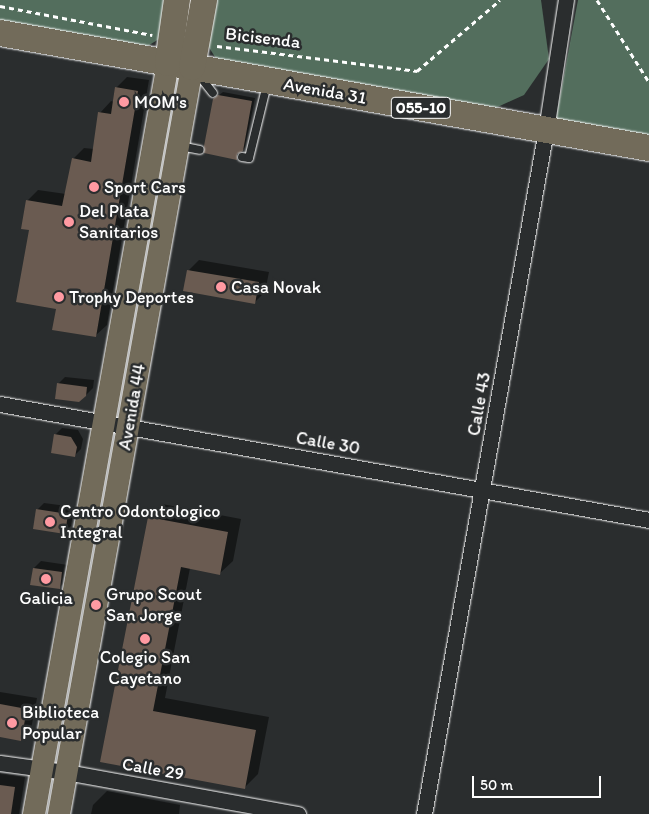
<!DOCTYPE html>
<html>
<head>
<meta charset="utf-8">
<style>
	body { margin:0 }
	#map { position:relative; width:649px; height:814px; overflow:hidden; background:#2a2d2e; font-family:Itim,sans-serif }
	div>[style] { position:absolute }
	.green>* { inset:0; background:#536e5d }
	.shadow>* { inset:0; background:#0007 }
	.building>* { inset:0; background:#6a5b51 }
	.path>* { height:3px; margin-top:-1.5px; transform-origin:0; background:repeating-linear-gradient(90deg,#fff 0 5px,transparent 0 9px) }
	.roads { filter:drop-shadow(0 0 1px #fff) drop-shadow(0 0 1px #fff) }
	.lane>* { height:8px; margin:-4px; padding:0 4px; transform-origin:4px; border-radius:4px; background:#2a2d2e }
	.street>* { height:15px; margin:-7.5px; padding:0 7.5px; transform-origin:7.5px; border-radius:7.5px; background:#2a2d2e }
	.primary>* { height:22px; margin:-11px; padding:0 11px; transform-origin:11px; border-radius:11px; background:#726b5a }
	.highway>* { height:26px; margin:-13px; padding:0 13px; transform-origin:13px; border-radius:13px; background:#726b5a }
	.dots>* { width:14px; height:14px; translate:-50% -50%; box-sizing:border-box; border:2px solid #2a2d2e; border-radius:50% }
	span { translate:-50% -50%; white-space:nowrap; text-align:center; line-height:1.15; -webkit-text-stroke:5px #2a2d2e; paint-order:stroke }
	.shield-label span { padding:1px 4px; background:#2a2d2e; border:1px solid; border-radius:4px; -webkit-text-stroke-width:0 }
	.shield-label { font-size:16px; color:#fff; font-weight:700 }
	.street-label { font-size:18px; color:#fff }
	.poi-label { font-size:18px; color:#fff }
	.left { translate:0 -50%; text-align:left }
	.scale { position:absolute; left:472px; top:776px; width:129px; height:22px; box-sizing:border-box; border:2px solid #fff; border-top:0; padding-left:6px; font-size:15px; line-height:18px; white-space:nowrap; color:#fff; -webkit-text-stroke:4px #2a2d2e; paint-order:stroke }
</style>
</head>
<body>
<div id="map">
	<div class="green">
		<i style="clip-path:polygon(0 0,166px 0,159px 39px,146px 47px,0 23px)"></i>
		<i style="clip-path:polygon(215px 0,541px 0,549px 59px,524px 95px,491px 110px,218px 62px,207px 44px)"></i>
		<i style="clip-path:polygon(578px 0,649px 0,649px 141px,555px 124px)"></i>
	</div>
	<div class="shadow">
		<i style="clip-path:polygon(127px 77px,149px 80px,107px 325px,95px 336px,57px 308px,30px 229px,27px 201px,38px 190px,66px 194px,73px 159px,84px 148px,94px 149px,100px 113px,111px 101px,114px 102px,116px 88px)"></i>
		<i style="clip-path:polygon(223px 92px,255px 98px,245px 147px,237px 158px,218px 96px)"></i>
		<i style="clip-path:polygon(199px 260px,269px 272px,265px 292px,255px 302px,189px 270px)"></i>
		<i style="clip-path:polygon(65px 377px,94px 380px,93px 388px,86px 395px,58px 384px)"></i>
		<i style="clip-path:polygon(62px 428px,78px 430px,83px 439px,81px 449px,74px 456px,55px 435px)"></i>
		<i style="clip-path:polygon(44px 503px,74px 507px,71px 526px,64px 533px,37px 510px)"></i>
		<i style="clip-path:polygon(162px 504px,241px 519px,233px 561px,219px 574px,190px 568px,165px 698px,269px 717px,258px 774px,245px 787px,101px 761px,149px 517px)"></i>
		<i style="clip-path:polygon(41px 561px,68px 565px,66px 581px,59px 588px,34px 568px)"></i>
		<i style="clip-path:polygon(0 692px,37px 698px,31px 729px,20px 740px,0 736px)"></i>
		<i style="clip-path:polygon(0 773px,25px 777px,19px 814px,0 814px)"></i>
		<i style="clip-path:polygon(107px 791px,180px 805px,179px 814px,91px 814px,93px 805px)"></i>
	</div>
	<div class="building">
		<i style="clip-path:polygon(115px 87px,138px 91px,96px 337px,52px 330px,56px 309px,16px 302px,29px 230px,21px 229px,26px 200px,62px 206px,72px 158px,91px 162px,98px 112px,111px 114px)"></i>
		<i style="clip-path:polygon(218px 95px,252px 101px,243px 151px,237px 154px,237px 160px,204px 153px,204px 146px,213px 99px)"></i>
		<i style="clip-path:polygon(187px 270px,259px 282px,255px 304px,183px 291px)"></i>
		<i style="clip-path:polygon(57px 383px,87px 387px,86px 396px,79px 402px,55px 399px)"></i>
		<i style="clip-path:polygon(54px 434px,71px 437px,77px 447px,75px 457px,51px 453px)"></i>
		<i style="clip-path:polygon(36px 509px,68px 514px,65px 534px,33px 529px)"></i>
		<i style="clip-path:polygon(148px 517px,228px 532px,220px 575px,181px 567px,153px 711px,256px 730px,245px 789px,100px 762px)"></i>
		<i style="clip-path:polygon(33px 568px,62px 572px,60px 589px,30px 585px)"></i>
		<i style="clip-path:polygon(0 704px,27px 709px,21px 741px,0 737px)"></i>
		<i style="clip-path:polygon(0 785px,15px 787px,11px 814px,0 814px)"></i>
	</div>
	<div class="path">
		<i style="left:597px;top:0;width:97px;rotate:57.6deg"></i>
		<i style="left:0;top:6px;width:155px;rotate:10.8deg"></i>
		<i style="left:217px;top:46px;width:202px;rotate:7.1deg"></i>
		<i style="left:417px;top:71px;width:109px;rotate:-40.5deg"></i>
	</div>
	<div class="roads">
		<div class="lane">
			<i style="left:198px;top:74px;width:24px;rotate:52deg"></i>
			<i style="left:180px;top:146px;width:20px;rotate:11deg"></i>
			<i style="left:242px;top:157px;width:7px;rotate:8deg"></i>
			<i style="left:249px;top:158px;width:76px;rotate:-76.3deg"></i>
		</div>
		<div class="street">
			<i style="left:0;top:404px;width:659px;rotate:10.13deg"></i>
			<i style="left:0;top:763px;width:67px;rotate:7.8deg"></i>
			<i style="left:66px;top:772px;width:236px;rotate:10.3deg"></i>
			<i style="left:424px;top:814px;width:695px;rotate:-79.89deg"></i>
			<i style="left:546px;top:130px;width:132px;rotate:-81.3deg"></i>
		</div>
		<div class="primary">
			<i style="left:34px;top:814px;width:763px;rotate:-79.88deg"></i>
			<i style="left:59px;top:814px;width:759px;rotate:-79.9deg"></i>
		</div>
		<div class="highway">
			<i style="left:0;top:33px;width:659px;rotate:10.05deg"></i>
			<i style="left:168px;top:63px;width:64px;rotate:-81.9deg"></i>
			<i style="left:192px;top:67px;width:68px;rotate:-79.8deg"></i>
		</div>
	</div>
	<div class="dots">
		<i style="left:124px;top:102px;background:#ff9aa2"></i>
		<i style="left:94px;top:187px;background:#ff9aa2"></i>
		<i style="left:69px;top:222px;background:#ff9aa2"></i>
		<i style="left:221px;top:287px;background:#ff9aa2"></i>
		<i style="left:59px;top:297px;background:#ff9aa2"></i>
		<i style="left:50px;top:522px;background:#ff9aa2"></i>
		<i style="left:46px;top:579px;background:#ff9aa2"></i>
		<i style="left:96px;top:605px;background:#ff9aa2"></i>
		<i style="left:145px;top:639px;background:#ff9aa2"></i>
		<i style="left:12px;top:723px;background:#ff9aa2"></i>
	</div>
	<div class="shield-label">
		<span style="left:421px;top:108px">055-10</span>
	</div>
	<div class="street-label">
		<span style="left:263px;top:38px;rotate:7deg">Bicisenda</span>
		<span style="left:325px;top:91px;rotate:10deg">Avenida 31</span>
		<span style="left:479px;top:404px;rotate:-80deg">Calle 43</span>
		<span style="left:132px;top:407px;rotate:-80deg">Avenida 44</span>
		<span style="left:328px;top:443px;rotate:10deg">Calle 30</span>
		<span style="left:153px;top:769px;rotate:10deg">Calle 29</span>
	</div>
	<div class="poi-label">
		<span class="left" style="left:134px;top:102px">MOM's</span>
		<span class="left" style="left:104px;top:187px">Sport Cars</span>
		<span class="left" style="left:79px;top:222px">Del Plata<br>Sanitarios</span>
		<span class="left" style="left:231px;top:287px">Casa Novak</span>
		<span class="left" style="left:69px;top:297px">Trophy Deportes</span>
		<span class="left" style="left:60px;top:522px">Centro Odontologico<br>Integral</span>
		<span class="left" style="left:106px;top:605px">Grupo Scout<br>San Jorge</span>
		<span style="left:46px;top:598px">Galicia</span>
		<span style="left:145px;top:668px">Colegio San<br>Cayetano</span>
		<span class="left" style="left:22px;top:723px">Biblioteca<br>Popular</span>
	</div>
	<div class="scale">50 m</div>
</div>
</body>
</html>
